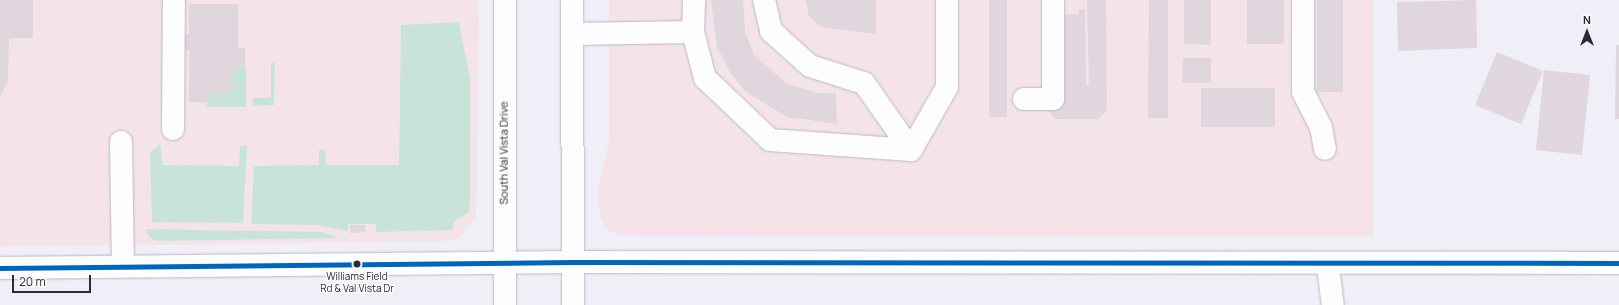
<!DOCTYPE html>
<html>
<head>
<meta charset="utf-8">
<style>
	body { margin:0 }
	#map { position:relative; width:1619px; height:305px; overflow:hidden; background:#f0eef6; font-family:Manrope,sans-serif }
	div>[style] { position:absolute }
	.commercial>* { inset:0; background:#f4e4e9 }
	.green>* { inset:0; background:#c8e4d9 }
	.building>* { inset:0; background:#e0d6dd }
	.roads { filter:drop-shadow(0 0 1px #bbb9c3) drop-shadow(0 0 1px #bbb9c3) }
	.minor>* { height:22px; margin:-11px; padding:0 11px; transform-origin:11px; border-radius:11px; background:#fdfcfe }
	.major>* { height:22px; margin:-11px; padding:0 11px; transform-origin:11px; border-radius:11px; background:#fdfcfe }
	.bus-1>* { height:5px; margin:-2.5px; padding:0 2.5px; transform-origin:2.5px; border-radius:2.5px; background:#0065bd }
	.dots>* { width:11px; height:11px; translate:-50% -50%; box-sizing:border-box; border:2px solid #fafafa; border-radius:50% }
	span { translate:-50% -50%; white-space:nowrap; text-align:center; line-height:1.15; -webkit-text-stroke:3px #fafafa; paint-order:stroke }
	.bus-label { font-size:10px; color:#2c2a38 }
	.street-label { font-size:11px; color:#2c2a38 }
	.north { position:absolute; left:1567px; top:12px; width:40px; height:40px; -webkit-text-stroke:3px #fafafa; paint-order:stroke; rotate:0deg; font-size:11px; font-weight:700; line-height:16px; text-align:center; color:#2c2a38 }
	.north::after { content:''; display:block; margin:auto; width:14px; height:18px; background:#2c2a38; clip-path:polygon(50% 0,100% 100%,50% 72%,0 100%) }
	.scale { position:absolute; left:12px; top:275px; width:79px; height:18px; box-sizing:border-box; border:2px solid #2c2a38; border-top:0; padding-left:5px; font-size:12px; line-height:14px; white-space:nowrap; color:#2c2a38; -webkit-text-stroke:3px #fafafa; paint-order:stroke }
</style>
</head>
<body>
<div id="map">
	<div class="commercial">
		<i style="clip-path:polygon(0 0,477px 0,479px 19px,476px 216px,461px 237px,448px 241px,0 247px)"></i>
		<i style="clip-path:polygon(609px 0,1373px 0,1373px 237px,620px 236px,608px 230px,601px 220px,597px 195px,609px 141px)"></i>
	</div>
	<div class="green">
		<i style="clip-path:polygon(459px 22px,470px 80px,470px 200px,469px 212px,454px 222px,453px 230px,376px 232px,376px 224px,348px 224px,348px 231px,317px 225px,251px 224px,254px 166px,319px 165px,319px 150px,325px 150px,326px 165px,399px 165px,401px 25px)"></i>
		<i style="clip-path:polygon(271px 63px,275px 63px,274px 105px,253px 106px,253px 98px,271px 98px)"></i>
		<i style="clip-path:polygon(233px 67px,246px 67px,246px 107px,206px 107px,210px 93px,233px 93px)"></i>
		<i style="clip-path:polygon(160px 144px,163px 165px,239px 166px,240px 146px,247px 146px,243px 223px,152px 222px,150px 152px)"></i>
		<i style="clip-path:polygon(146px 229px,321px 232px,338px 238px,156px 241px,149px 237px)"></i>
	</div>
	<div class="building">
		<i style="clip-path:polygon(0 0,33px 0,33px 38px,9px 38px,8px 80px,0 98px)"></i>
		<i style="clip-path:polygon(711px 0,743px 0,745px 31px,754px 55px,786px 83px,817px 93px,836px 93px,837px 124px,787px 117px,746px 92px,731px 74px,717px 47px)"></i>
		<i style="clip-path:polygon(806px 0,876px 0,876px 34px,821px 27px,809px 17px)"></i>
		<i style="clip-path:polygon(989px 0,1007px 0,1007px 117px,989px 117px)"></i>
		<i style="clip-path:polygon(1087px 0,1106px 0,1107px 110px,1098px 119px,1055px 119px,1048px 110px,1048px 69px,1059px 15px,1079px 14px,1079px 10px,1085px 9px,1086px 85px,1089px 85px)"></i>
		<i style="clip-path:polygon(1149px 0,1168px 0,1168px 118px,1148px 118px)"></i>
		<i style="clip-path:polygon(1184px 0,1211px 0,1211px 45px,1184px 44px)"></i>
		<i style="clip-path:polygon(1247px 0,1284px 0,1284px 44px,1247px 44px)"></i>
		<i style="clip-path:polygon(1317px 0,1343px 0,1343px 92px,1317px 92px)"></i>
		<i style="clip-path:polygon(1476px 0,1477px 48px,1398px 51px,1397px 2px)"></i>
		<i style="clip-path:polygon(189px 4px,238px 4px,238px 48px,245px 48px,245px 67px,233px 67px,233px 93px,210px 93px,210px 102px,189px 102px,189px 50px,183px 50px,183px 34px,189px 34px)"></i>
		<i style="clip-path:polygon(1616px 45px,1619px 45px,1619px 119px,1615px 119px)"></i>
		<i style="clip-path:polygon(1497px 52px,1543px 71px,1521px 124px,1475px 105px)"></i>
		<i style="clip-path:polygon(1183px 58px,1211px 58px,1211px 83px,1182px 83px)"></i>
		<i style="clip-path:polygon(1544px 70px,1590px 75px,1582px 155px,1536px 150px)"></i>
		<i style="clip-path:polygon(1201px 88px,1275px 88px,1275px 127px,1201px 127px)"></i>
		<i style="clip-path:polygon(350px 225px,365px 225px,366px 232px,350px 233px)"></i>
	</div>
	<div class="roads">
		<div class="minor">
			<i style="left:764px;top:0;width:32px;rotate:77deg"></i>
			<i style="left:771px;top:31px;width:52px;rotate:41.9deg"></i>
			<i style="left:810px;top:66px;width:57px;rotate:17.5deg"></i>
			<i style="left:864px;top:83px;width:82px;rotate:55deg"></i>
			<i style="left:1303px;top:0;width:92px;rotate:90deg"></i>
			<i style="left:1303px;top:92px;width:39px;rotate:63deg"></i>
			<i style="left:1321px;top:127px;width:22px;rotate:80deg"></i>
			<i style="left:693px;top:32px;width:48px;rotate:75.4deg"></i>
			<i style="left:705px;top:78px;width:90px;rotate:43.6deg"></i>
			<i style="left:770px;top:140px;width:141px;rotate:4.1deg"></i>
			<i style="left:572px;top:34px;width:121px;rotate:-0.9deg"></i>
			<i style="left:693px;top:32px;width:32px;rotate:-88deg"></i>
			<i style="left:1024px;top:99px;width:29px"></i>
			<i style="left:1053px;top:99px;width:99px;rotate:-90deg"></i>
			<i style="left:173px;top:129px;width:129px;rotate:-89.6deg"></i>
			<i style="left:121px;top:142px;width:124px;rotate:89.1deg"></i>
			<i style="left:911px;top:150px;width:73px;rotate:-60.3deg"></i>
			<i style="left:947px;top:87px;width:87px;rotate:-90deg"></i>
		</div>
		<div class="major">
			<i style="left:505px;top:0;width:305px;rotate:90deg"></i>
			<i style="left:572px;top:0;width:305px;rotate:89.8deg"></i>
			<i style="left:1328px;top:266px;width:39px;rotate:83deg"></i>
			<i style="left:0;top:268px;width:572px;rotate:-0.6deg"></i>
			<i style="left:572px;top:262px;width:1047px;rotate:0.05deg"></i>
		</div>
	</div>
	<div class="bus-1">
		<i style="left:0;top:268px;width:572px;rotate:-0.6deg"></i>
		<i style="left:572px;top:262px;width:1047px;rotate:0.05deg"></i>
	</div>
	<div class="dots">
		<i style="left:357px;top:264px;background:#2c2a38"></i>
	</div>
	<div class="bus-label">
		<span style="left:357px;top:282px">Williams Field<br>Rd &amp; Val Vista Dr</span>
	</div>
	<div class="street-label">
		<span style="left:504px;top:153px;rotate:-90deg">South Val Vista Drive</span>
	</div>
	<div class="north">N</div>
	<div class="scale">20 m</div>
</div>
</body>
</html>
